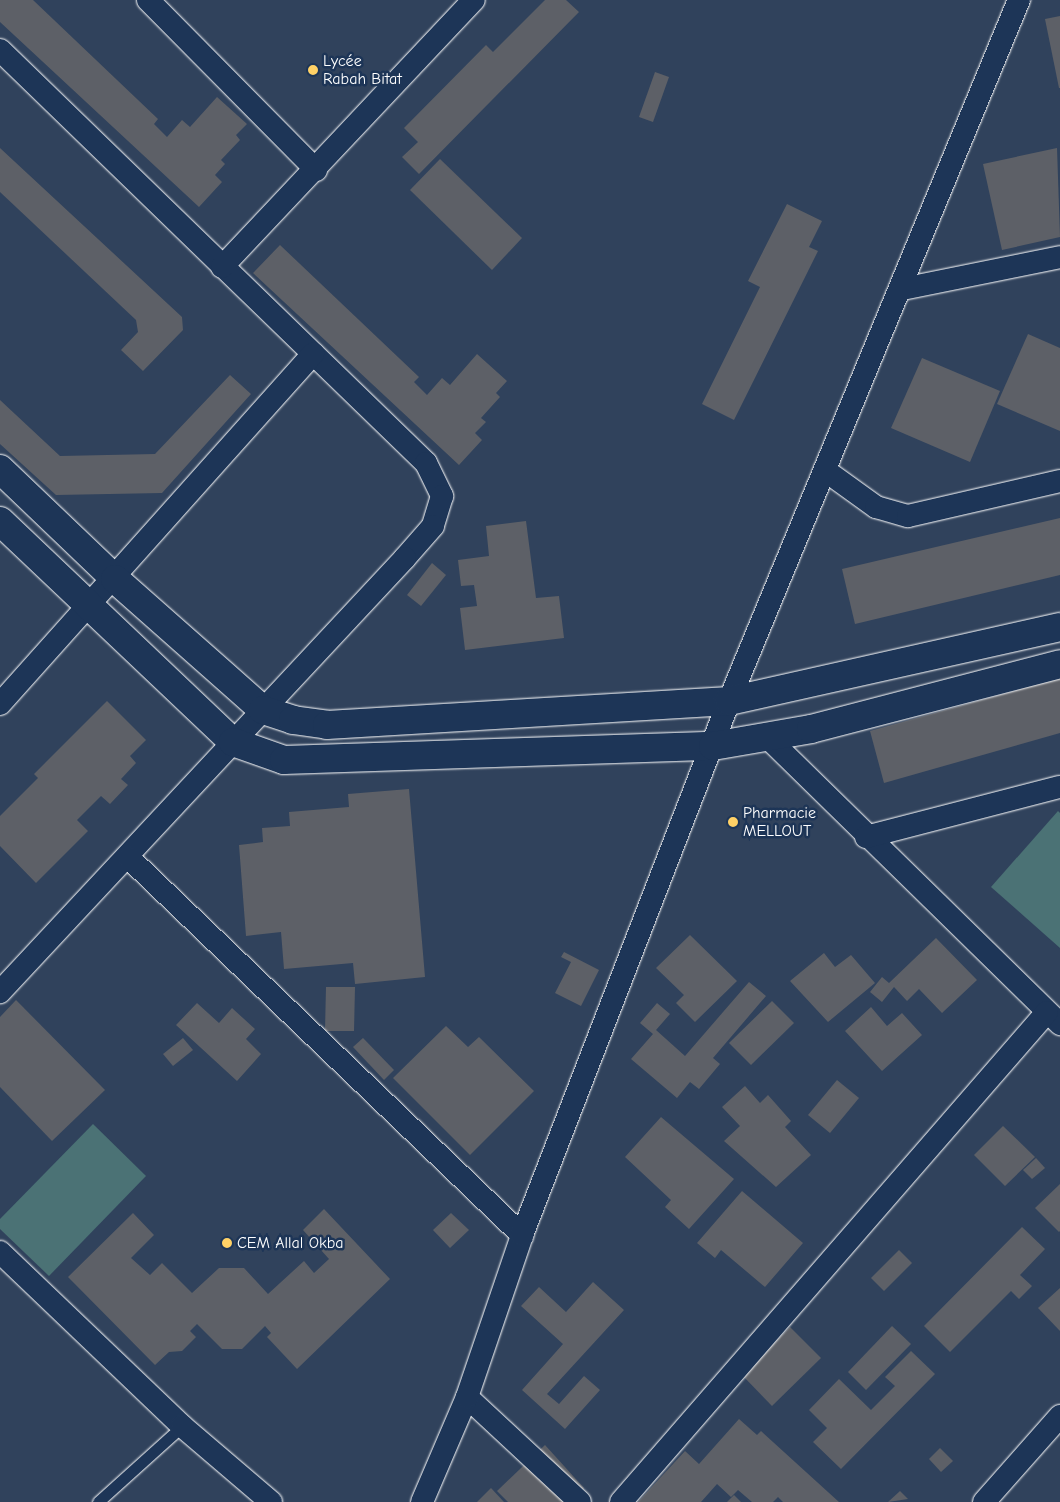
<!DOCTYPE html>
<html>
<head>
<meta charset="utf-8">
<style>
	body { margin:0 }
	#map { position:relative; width:1060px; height:1502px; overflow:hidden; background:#30425c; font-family:"Comic Neue",sans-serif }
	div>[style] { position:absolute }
	.green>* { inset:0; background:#4b7275 }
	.building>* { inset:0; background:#5d6067 }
	.roads { filter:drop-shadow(0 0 1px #fff) drop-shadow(0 0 1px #fff) }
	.lane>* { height:11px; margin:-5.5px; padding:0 5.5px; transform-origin:5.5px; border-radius:5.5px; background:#1d3557 }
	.street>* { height:22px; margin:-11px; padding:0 11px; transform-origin:11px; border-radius:11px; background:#1d3557 }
	.secondary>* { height:28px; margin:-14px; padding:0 14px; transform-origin:14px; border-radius:14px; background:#1d3557 }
	.dots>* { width:14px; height:14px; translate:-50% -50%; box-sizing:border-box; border:2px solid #1d3557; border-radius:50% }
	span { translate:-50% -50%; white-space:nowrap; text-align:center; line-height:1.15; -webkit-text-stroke:5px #1d3557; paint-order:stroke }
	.poi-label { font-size:16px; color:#fff }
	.left { translate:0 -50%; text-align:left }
</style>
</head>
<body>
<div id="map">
	<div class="green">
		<i style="clip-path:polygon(1058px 811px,1060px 813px,1060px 948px,991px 887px)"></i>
		<i style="clip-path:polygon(93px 1124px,146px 1176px,49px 1276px,0 1229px,0 1219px)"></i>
	</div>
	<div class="building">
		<i style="clip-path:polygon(0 0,33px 0,158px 119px,154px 124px,167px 137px,182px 120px,190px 127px,217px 97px,247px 124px,236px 135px,240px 140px,221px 160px,225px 164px,215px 175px,222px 182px,199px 207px,0 22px)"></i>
		<i style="clip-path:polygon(545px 0,566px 0,579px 12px,419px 174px,402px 157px,418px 142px,404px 128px,486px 45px,493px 52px)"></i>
		<i style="clip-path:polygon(1060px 16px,1060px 88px,1059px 88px,1045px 19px)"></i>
		<i style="clip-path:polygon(655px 72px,669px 77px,653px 122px,639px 117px)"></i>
		<i style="clip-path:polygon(0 148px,182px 317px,183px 330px,143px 371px,121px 350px,138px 332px,136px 320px,0 192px)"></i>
		<i style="clip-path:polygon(1057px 148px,1060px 237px,1002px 250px,983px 164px)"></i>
		<i style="clip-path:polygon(440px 159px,522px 238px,492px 270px,410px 190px)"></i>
		<i style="clip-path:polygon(787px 204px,822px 221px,809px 247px,818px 251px,734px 420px,702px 404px,760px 287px,748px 281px)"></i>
		<i style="clip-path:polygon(280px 245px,419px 377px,414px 382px,427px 395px,442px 378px,450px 385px,477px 354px,507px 381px,496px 393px,500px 397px,481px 418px,486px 422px,475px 433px,482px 440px,459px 465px,253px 273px)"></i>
		<i style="clip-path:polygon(1028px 334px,1060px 348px,1060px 431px,997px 404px)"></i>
		<i style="clip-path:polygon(922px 358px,1000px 391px,970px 462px,891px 428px)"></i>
		<i style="clip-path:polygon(230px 375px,251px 394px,162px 493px,56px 495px,0 444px,0 400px,60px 456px,155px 454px)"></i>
		<i style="clip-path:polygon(1060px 518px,1060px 575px,855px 624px,842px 569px)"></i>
		<i style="clip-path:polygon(526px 521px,536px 598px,559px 596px,564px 638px,465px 650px,460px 608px,477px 606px,474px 585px,461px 586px,458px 560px,489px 556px,486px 526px)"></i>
		<i style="clip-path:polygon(432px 563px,446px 575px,421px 606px,407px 595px)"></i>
		<i style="clip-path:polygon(1060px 678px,1060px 733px,884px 783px,870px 731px)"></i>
		<i style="clip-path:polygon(107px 701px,146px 740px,130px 756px,136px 763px,121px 779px,128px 785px,110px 804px,101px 796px,77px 820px,88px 831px,36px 883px,0 846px,0 816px,38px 778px,34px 774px)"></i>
		<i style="clip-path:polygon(409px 789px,425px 977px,355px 984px,353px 963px,284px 969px,281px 932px,246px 936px,239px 845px,263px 842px,262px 828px,290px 826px,289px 812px,349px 807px,348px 794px)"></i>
		<i style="clip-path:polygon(690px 935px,737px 981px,695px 1022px,676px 1003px,684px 995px,656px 968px)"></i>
		<i style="clip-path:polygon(936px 938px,977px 980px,942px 1013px,919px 989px,907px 1001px,894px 987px,882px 1002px,870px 992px,882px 977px,889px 983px)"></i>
		<i style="clip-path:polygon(564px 952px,599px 970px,581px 1006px,555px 993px,571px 962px,561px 957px)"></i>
		<i style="clip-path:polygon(824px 953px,835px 967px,851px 955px,875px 983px,828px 1022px,790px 981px)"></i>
		<i style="clip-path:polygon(749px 982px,766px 996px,713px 1058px,720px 1064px,699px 1089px,690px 1082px,677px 1098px,631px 1059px,653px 1034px,640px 1023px,657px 1003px,670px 1014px,656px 1030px,685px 1056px)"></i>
		<i style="clip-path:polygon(326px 987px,355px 987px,354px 1031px,325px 1031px)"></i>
		<i style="clip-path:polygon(16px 1000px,105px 1090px,52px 1141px,0 1087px,0 1017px)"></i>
		<i style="clip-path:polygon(772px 1001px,794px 1023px,751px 1065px,729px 1043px)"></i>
		<i style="clip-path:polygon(197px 1003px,219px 1023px,232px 1008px,255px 1029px,246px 1039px,261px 1054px,237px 1081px,176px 1025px)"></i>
		<i style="clip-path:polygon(871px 1007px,887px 1026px,902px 1013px,922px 1035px,882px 1071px,845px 1031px)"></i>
		<i style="clip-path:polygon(446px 1026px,468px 1047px,479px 1037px,534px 1091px,470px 1155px,393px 1078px)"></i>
		<i style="clip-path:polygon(183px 1038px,193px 1050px,173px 1066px,163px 1054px)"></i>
		<i style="clip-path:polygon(363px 1038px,394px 1070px,384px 1080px,353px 1047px)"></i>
		<i style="clip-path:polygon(837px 1080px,859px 1098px,830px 1133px,808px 1115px)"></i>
		<i style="clip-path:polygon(745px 1086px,760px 1103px,768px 1095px,791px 1121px,785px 1127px,811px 1155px,776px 1187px,724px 1141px,740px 1126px,722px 1107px)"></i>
		<i style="clip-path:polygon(661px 1117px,734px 1179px,689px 1229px,665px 1207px,671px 1200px,625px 1157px)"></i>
		<i style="clip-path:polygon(1003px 1126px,1035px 1157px,1005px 1186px,974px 1155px)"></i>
		<i style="clip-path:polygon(1036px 1158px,1045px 1168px,1032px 1179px,1023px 1170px)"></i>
		<i style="clip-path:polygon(1060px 1184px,1060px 1231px,1059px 1232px,1035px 1208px)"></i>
		<i style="clip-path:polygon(742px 1191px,803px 1243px,765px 1287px,721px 1250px,715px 1258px,697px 1243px)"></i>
		<i style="clip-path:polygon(324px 1209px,390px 1279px,297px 1369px,267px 1337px,271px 1333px,265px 1326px,242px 1349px,222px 1349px,197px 1324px,190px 1331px,196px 1337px,182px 1351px,169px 1352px,155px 1365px,68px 1277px,133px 1213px,154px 1235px,131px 1258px,150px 1275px,162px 1263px,192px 1293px,219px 1268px,244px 1268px,268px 1294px,304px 1261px,314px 1273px,329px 1259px,303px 1230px)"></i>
		<i style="clip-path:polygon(451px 1213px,469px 1230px,450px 1248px,433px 1230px)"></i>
		<i style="clip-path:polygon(1022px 1227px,1045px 1249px,1020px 1275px,1032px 1286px,1019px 1299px,1011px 1291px,950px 1352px,924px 1326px)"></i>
		<i style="clip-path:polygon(899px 1250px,912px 1263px,884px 1291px,871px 1278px)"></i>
		<i style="clip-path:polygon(593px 1282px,624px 1310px,547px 1394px,559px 1404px,584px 1376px,600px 1390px,565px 1429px,522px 1390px,563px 1344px,521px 1306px,539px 1287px,566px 1312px)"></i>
		<i style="clip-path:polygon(1060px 1288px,1060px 1331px,1038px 1308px)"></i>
		<i style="clip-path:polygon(892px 1326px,911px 1344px,866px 1390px,848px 1372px)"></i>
		<i style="clip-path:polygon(790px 1327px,821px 1358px,772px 1406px,742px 1375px)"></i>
		<i style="clip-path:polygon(911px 1351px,935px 1374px,841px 1469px,813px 1442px,827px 1428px,809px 1410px,839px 1379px,871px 1410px,895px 1386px,885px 1377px)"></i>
		<i style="clip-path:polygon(739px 1419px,757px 1435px,761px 1431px,839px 1502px,783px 1502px,778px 1497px,773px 1502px,752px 1502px,738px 1490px,731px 1497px,717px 1484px,701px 1502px,638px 1502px,685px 1451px,699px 1464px)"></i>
		<i style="clip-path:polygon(545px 1445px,584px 1488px,573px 1502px,508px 1502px,497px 1491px)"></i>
		<i style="clip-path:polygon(940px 1448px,953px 1461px,941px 1472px,929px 1459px)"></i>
		<i style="clip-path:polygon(491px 1488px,504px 1502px,477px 1502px)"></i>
		<i style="clip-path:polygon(900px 1491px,908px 1499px,888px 1502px)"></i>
		<i style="clip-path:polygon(734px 1495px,741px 1502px,727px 1502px)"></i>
	</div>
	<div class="roads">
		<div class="lane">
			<i style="left:98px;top:1502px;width:113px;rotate:-42.1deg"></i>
		</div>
		<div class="street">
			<i style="left:148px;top:0;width:239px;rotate:45.3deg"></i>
			<i style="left:0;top:50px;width:593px;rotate:44.11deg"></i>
			<i style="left:426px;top:463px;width:37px;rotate:64deg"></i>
			<i style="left:442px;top:496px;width:31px;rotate:107deg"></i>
			<i style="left:433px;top:526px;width:43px;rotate:131.2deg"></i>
			<i style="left:405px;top:558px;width:594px;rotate:133.02deg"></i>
			<i style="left:222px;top:267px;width:367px;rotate:-46.7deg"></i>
			<i style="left:902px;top:289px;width:161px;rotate:-11.4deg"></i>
			<i style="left:826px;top:471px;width:62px;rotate:35.8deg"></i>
			<i style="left:876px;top:507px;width:33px;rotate:16deg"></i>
			<i style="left:908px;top:516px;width:156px;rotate:-13deg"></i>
			<i style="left:0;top:704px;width:470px;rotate:-48.2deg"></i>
			<i style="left:766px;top:736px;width:412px;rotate:44.4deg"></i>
			<i style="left:866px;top:837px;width:200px;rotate:-14.5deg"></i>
			<i style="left:129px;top:858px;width:545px;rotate:43.81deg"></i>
			<i style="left:0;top:1252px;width:252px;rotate:43.7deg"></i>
			<i style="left:182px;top:1426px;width:117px;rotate:40.5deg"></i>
			<i style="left:467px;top:1397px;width:154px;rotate:42.9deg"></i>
			<i style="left:422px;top:1502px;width:114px;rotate:-66.8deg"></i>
			<i style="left:467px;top:1397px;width:171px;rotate:-71.2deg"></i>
			<i style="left:522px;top:1235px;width:573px;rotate:-68.81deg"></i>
			<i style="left:729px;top:701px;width:759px;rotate:-67.53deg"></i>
			<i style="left:621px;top:1502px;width:649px;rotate:-49deg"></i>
			<i style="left:984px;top:1502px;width:115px;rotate:-48.5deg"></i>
		</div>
		<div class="secondary">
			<i style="left:0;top:469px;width:159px;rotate:43.7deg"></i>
			<i style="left:115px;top:579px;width:198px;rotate:41.5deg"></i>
			<i style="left:263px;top:710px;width:32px;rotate:18deg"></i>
			<i style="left:293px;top:720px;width:34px;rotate:8deg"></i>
			<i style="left:327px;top:725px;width:403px;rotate:-3.4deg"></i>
			<i style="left:729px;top:701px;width:339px;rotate:-12.6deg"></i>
			<i style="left:0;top:521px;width:321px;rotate:43.5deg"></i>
			<i style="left:233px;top:742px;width:54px;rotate:19.4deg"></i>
			<i style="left:284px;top:760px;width:429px;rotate:-1.9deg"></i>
			<i style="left:713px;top:746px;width:99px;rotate:-9.8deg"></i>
			<i style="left:811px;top:729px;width:257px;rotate:-14.6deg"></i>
		</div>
	</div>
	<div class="dots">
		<i style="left:313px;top:70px;background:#ffd166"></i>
		<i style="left:733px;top:822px;background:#ffd166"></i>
		<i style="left:227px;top:1243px;background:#ffd166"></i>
	</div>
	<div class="poi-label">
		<span class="left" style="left:323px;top:70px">Lycée<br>Rabah Bitat</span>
		<span class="left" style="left:743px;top:822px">Pharmacie<br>MELLOUT</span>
		<span class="left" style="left:237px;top:1243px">CEM Allal Okba</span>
	</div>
</div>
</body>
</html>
